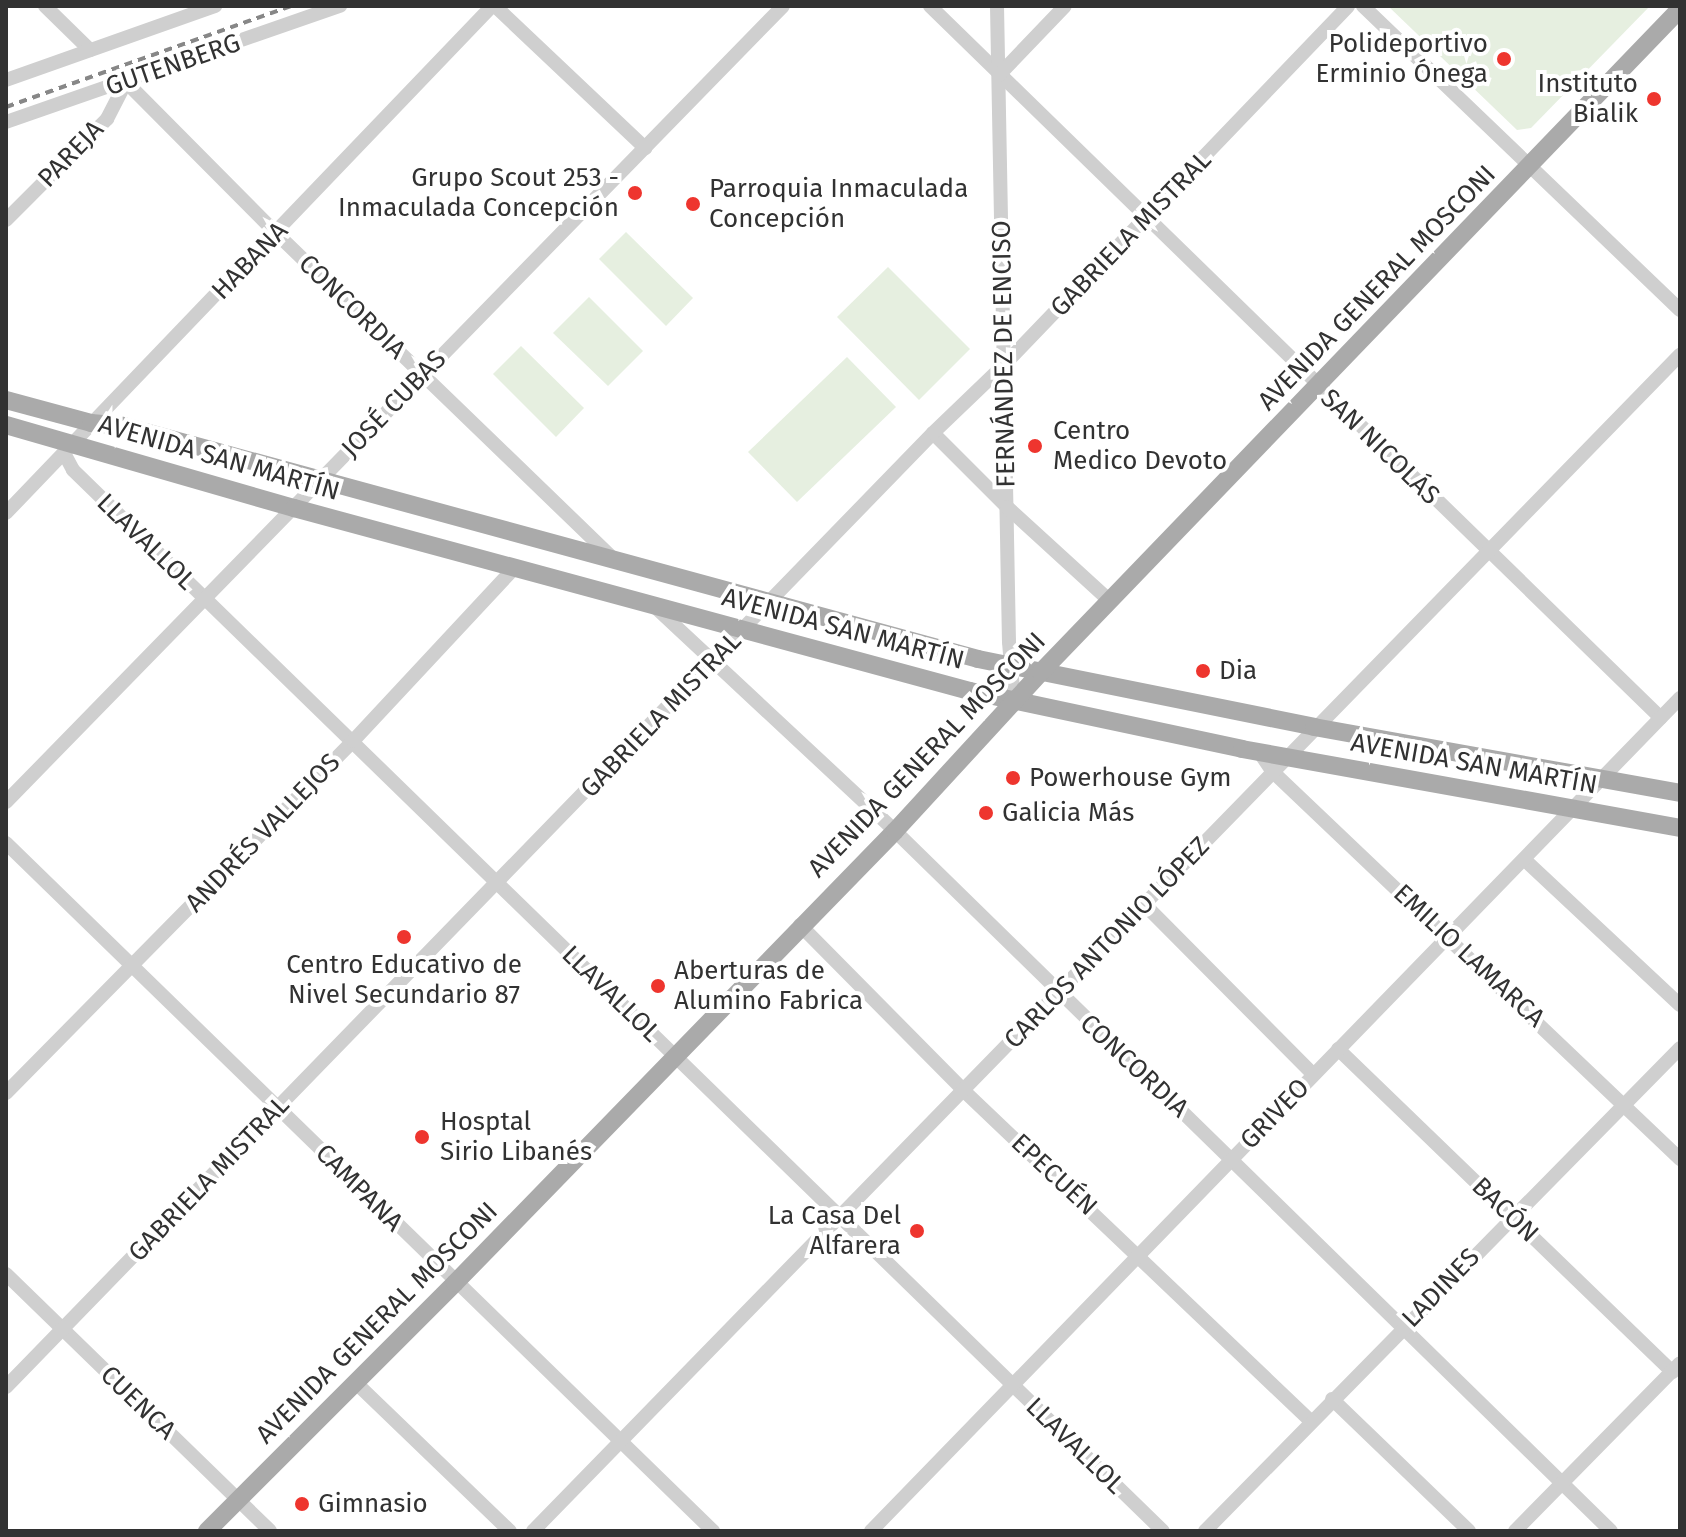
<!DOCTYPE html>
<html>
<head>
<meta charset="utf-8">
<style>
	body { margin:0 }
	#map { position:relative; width:1686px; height:1537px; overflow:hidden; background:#fff; font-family:"Fira Sans",sans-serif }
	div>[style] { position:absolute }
	.green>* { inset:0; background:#e6efe0 }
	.minor>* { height:14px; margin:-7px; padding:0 7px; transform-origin:7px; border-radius:7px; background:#cfcfcf }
	.major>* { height:18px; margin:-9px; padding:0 9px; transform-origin:9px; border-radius:9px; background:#aaa }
	.rail>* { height:4px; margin-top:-2px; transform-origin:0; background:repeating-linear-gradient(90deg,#878787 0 8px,transparent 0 14px) }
	.dots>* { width:22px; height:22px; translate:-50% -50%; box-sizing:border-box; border:4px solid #fff; border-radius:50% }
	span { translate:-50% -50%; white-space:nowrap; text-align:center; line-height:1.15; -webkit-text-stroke:8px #fff; paint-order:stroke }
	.poi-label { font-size:26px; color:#323232 }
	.right { translate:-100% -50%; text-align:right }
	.left { translate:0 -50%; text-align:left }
	.street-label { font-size:26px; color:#323232 }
	.frame { position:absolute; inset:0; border:8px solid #323232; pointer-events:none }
</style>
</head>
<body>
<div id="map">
	<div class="green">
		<i style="clip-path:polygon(1388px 6px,1650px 6px,1531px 128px,1517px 130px)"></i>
		<i style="clip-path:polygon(626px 232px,693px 298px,666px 326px,599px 259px)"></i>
		<i style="clip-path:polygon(888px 267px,970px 349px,919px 400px,837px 317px)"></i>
		<i style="clip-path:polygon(589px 297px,643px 351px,608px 386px,553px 333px)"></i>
		<i style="clip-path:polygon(521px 346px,584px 408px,556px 437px,493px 374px)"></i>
		<i style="clip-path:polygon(847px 357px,896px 407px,797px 502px,748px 452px)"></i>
	</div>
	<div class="minor">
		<i style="left:45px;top:6px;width:63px;rotate:44.4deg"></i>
		<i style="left:495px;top:6px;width:207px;rotate:43.4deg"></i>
		<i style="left:930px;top:6px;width:1020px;rotate:44.25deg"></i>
		<i style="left:997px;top:6px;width:636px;rotate:88.92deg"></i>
		<i style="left:1009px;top:642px;width:59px;rotate:85.2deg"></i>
		<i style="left:1363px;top:6px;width:439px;rotate:43.8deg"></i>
		<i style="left:999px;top:75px;width:95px;rotate:-46.3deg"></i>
		<i style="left:6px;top:80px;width:222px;rotate:-19.5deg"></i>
		<i style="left:126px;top:82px;width:214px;rotate:45.2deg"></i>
		<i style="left:277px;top:234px;width:470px;rotate:44deg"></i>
		<i style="left:6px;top:122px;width:354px;rotate:-19.2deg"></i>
		<i style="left:6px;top:220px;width:143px;rotate:-45deg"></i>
		<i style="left:107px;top:119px;width:42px;rotate:-62.8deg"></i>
		<i style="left:933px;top:433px;width:105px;rotate:45deg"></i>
		<i style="left:1007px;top:507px;width:139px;rotate:42.4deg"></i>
		<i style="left:64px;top:453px;width:19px;rotate:62deg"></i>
		<i style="left:73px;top:470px;width:1521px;rotate:44.23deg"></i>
		<i style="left:6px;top:513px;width:702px;rotate:-46.21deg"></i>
		<i style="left:654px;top:606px;width:330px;rotate:43deg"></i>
		<i style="left:895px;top:831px;width:1001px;rotate:44.35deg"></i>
		<i style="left:1260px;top:753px;width:23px;rotate:56deg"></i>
		<i style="left:1273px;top:772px;width:562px;rotate:43.56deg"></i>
		<i style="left:6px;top:802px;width:1112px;rotate:-45.69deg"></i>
		<i style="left:6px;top:843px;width:987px;rotate:44.22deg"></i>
		<i style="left:1525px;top:860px;width:212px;rotate:43.1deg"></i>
		<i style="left:1145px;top:905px;width:238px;rotate:45.2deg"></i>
		<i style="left:800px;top:925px;width:232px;rotate:45.3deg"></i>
		<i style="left:963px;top:1090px;width:480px;rotate:43.6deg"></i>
		<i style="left:1338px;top:1049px;width:465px;rotate:44deg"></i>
		<i style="left:6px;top:1093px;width:494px;rotate:-45.4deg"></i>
		<i style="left:353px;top:741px;width:238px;rotate:-47deg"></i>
		<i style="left:6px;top:1274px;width:368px;rotate:44.2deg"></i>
		<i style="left:355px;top:1382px;width:215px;rotate:43.9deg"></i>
		<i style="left:6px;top:1387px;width:1330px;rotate:-45.82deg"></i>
		<i style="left:933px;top:433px;width:98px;rotate:-43.8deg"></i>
		<i style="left:1004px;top:365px;width:497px;rotate:-46.2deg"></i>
		<i style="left:1332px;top:1399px;width:190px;rotate:43.9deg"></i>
		<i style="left:533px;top:1531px;width:1643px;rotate:-45.72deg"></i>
		<i style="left:871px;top:1531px;width:1161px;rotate:-45.84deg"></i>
		<i style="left:1205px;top:1531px;width:677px;rotate:-45.48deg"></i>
		<i style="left:1515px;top:1531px;width:235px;rotate:-45.5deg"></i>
	</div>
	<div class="major">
		<i style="left:6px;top:400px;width:88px;rotate:15.1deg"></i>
		<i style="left:91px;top:423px;width:32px;rotate:5deg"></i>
		<i style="left:123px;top:426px;width:886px;rotate:15.24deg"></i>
		<i style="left:978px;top:659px;width:343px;rotate:11.4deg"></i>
		<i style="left:1314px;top:727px;width:372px;rotate:10.2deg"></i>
		<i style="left:6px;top:425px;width:300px;rotate:16.1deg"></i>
		<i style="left:294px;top:508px;width:700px;rotate:15.15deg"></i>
		<i style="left:970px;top:691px;width:278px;rotate:12deg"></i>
		<i style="left:1242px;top:749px;width:445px;rotate:10.2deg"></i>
		<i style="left:207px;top:1531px;width:351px;rotate:-45deg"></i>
		<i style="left:455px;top:1283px;width:631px;rotate:-45.77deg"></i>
		<i style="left:895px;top:831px;width:216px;rotate:-47.4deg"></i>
		<i style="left:1041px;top:672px;width:921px;rotate:-46.06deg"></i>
	</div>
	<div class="rail">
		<i style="left:6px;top:107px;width:303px;rotate:-19.5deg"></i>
	</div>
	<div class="dots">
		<i style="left:1504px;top:59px;background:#ee352e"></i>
		<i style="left:1654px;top:99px;background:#ee352e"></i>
		<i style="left:635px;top:193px;background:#ee352e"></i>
		<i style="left:693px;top:204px;background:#ee352e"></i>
		<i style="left:1035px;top:446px;background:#ee352e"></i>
		<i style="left:1203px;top:671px;background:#ee352e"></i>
		<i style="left:1013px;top:778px;background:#ee352e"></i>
		<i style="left:986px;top:813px;background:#ee352e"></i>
		<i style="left:404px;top:937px;background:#ee352e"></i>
		<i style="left:658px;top:986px;background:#ee352e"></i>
		<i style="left:422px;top:1137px;background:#ee352e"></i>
		<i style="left:917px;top:1231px;background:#ee352e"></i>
		<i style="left:302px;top:1504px;background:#ee352e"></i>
	</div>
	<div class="poi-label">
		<span class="right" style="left:1488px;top:59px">Polideportivo<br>Erminio Ónega</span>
		<span class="right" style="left:1638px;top:99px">Instituto<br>Bialik</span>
		<span class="right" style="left:619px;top:193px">Grupo Scout 253 -<br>Inmaculada Concepción</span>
		<span class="left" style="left:709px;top:204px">Parroquia Inmaculada<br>Concepción</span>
		<span class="left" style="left:1053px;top:446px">Centro<br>Medico Devoto</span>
		<span class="left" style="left:1219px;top:671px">Dia</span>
		<span class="left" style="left:1029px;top:778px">Powerhouse Gym</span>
		<span class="left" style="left:1002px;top:813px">Galicia Más</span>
		<span style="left:404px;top:980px">Centro Educativo de<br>Nivel Secundario 87</span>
		<span class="left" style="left:674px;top:986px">Aberturas de<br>Alumino Fabrica</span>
		<span class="left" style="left:440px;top:1137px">Hosptal<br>Sirio Libanés</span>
		<span class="right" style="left:901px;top:1231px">La Casa Del<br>Alfarera</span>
		<span class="left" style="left:318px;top:1504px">Gimnasio</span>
	</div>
	<div class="street-label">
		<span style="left:173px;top:65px;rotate:-19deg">GUTENBERG</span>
		<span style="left:71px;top:154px;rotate:-46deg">PAREJA</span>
		<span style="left:1131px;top:234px;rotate:-46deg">GABRIELA MISTRAL</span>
		<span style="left:250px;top:261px;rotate:-46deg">HABANA</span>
		<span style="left:1377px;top:288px;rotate:-46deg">AVENIDA GENERAL MOSCONI</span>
		<span style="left:352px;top:307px;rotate:44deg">CONCORDIA</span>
		<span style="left:1004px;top:354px;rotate:-91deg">FERNÁNDEZ DE ENCISO</span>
		<span style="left:394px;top:404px;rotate:-46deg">JOSÉ CUBAS</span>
		<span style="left:1380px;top:447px;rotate:44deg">SAN NICOLÁS</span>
		<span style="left:219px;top:458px;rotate:16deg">AVENIDA SAN MARTÍN</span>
		<span style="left:146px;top:542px;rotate:44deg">LLAVALLOL</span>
		<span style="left:843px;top:629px;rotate:15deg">AVENIDA SAN MARTÍN</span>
		<span style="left:661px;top:715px;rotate:-46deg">GABRIELA MISTRAL</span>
		<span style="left:927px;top:755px;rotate:-46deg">AVENIDA GENERAL MOSCONI</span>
		<span style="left:1474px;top:764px;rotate:10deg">AVENIDA SAN MARTÍN</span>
		<span style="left:263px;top:833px;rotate:-46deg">ANDRÉS VALLEJOS</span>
		<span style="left:1107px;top:943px;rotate:-46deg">CARLOS ANTONIO LÓPEZ</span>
		<span style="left:1469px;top:956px;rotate:43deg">EMILIO LAMARCA</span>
		<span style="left:611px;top:994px;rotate:44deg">LLAVALLOL</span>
		<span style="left:1134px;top:1066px;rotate:43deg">CONCORDIA</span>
		<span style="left:1275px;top:1114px;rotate:-46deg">GRIVEO</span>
		<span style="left:1054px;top:1175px;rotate:43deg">EPECUÉN</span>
		<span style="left:209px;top:1179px;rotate:-46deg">GABRIELA MISTRAL</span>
		<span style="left:359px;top:1188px;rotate:45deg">CAMPANA</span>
		<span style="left:1505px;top:1210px;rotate:44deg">BACÓN</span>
		<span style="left:1441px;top:1288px;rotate:-46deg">LADINES</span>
		<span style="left:377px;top:1323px;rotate:-45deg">AVENIDA GENERAL MOSCONI</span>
		<span style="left:138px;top:1403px;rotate:44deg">CUENCA</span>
		<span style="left:1075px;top:1446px;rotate:44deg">LLAVALLOL</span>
	</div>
	<div class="frame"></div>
</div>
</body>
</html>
